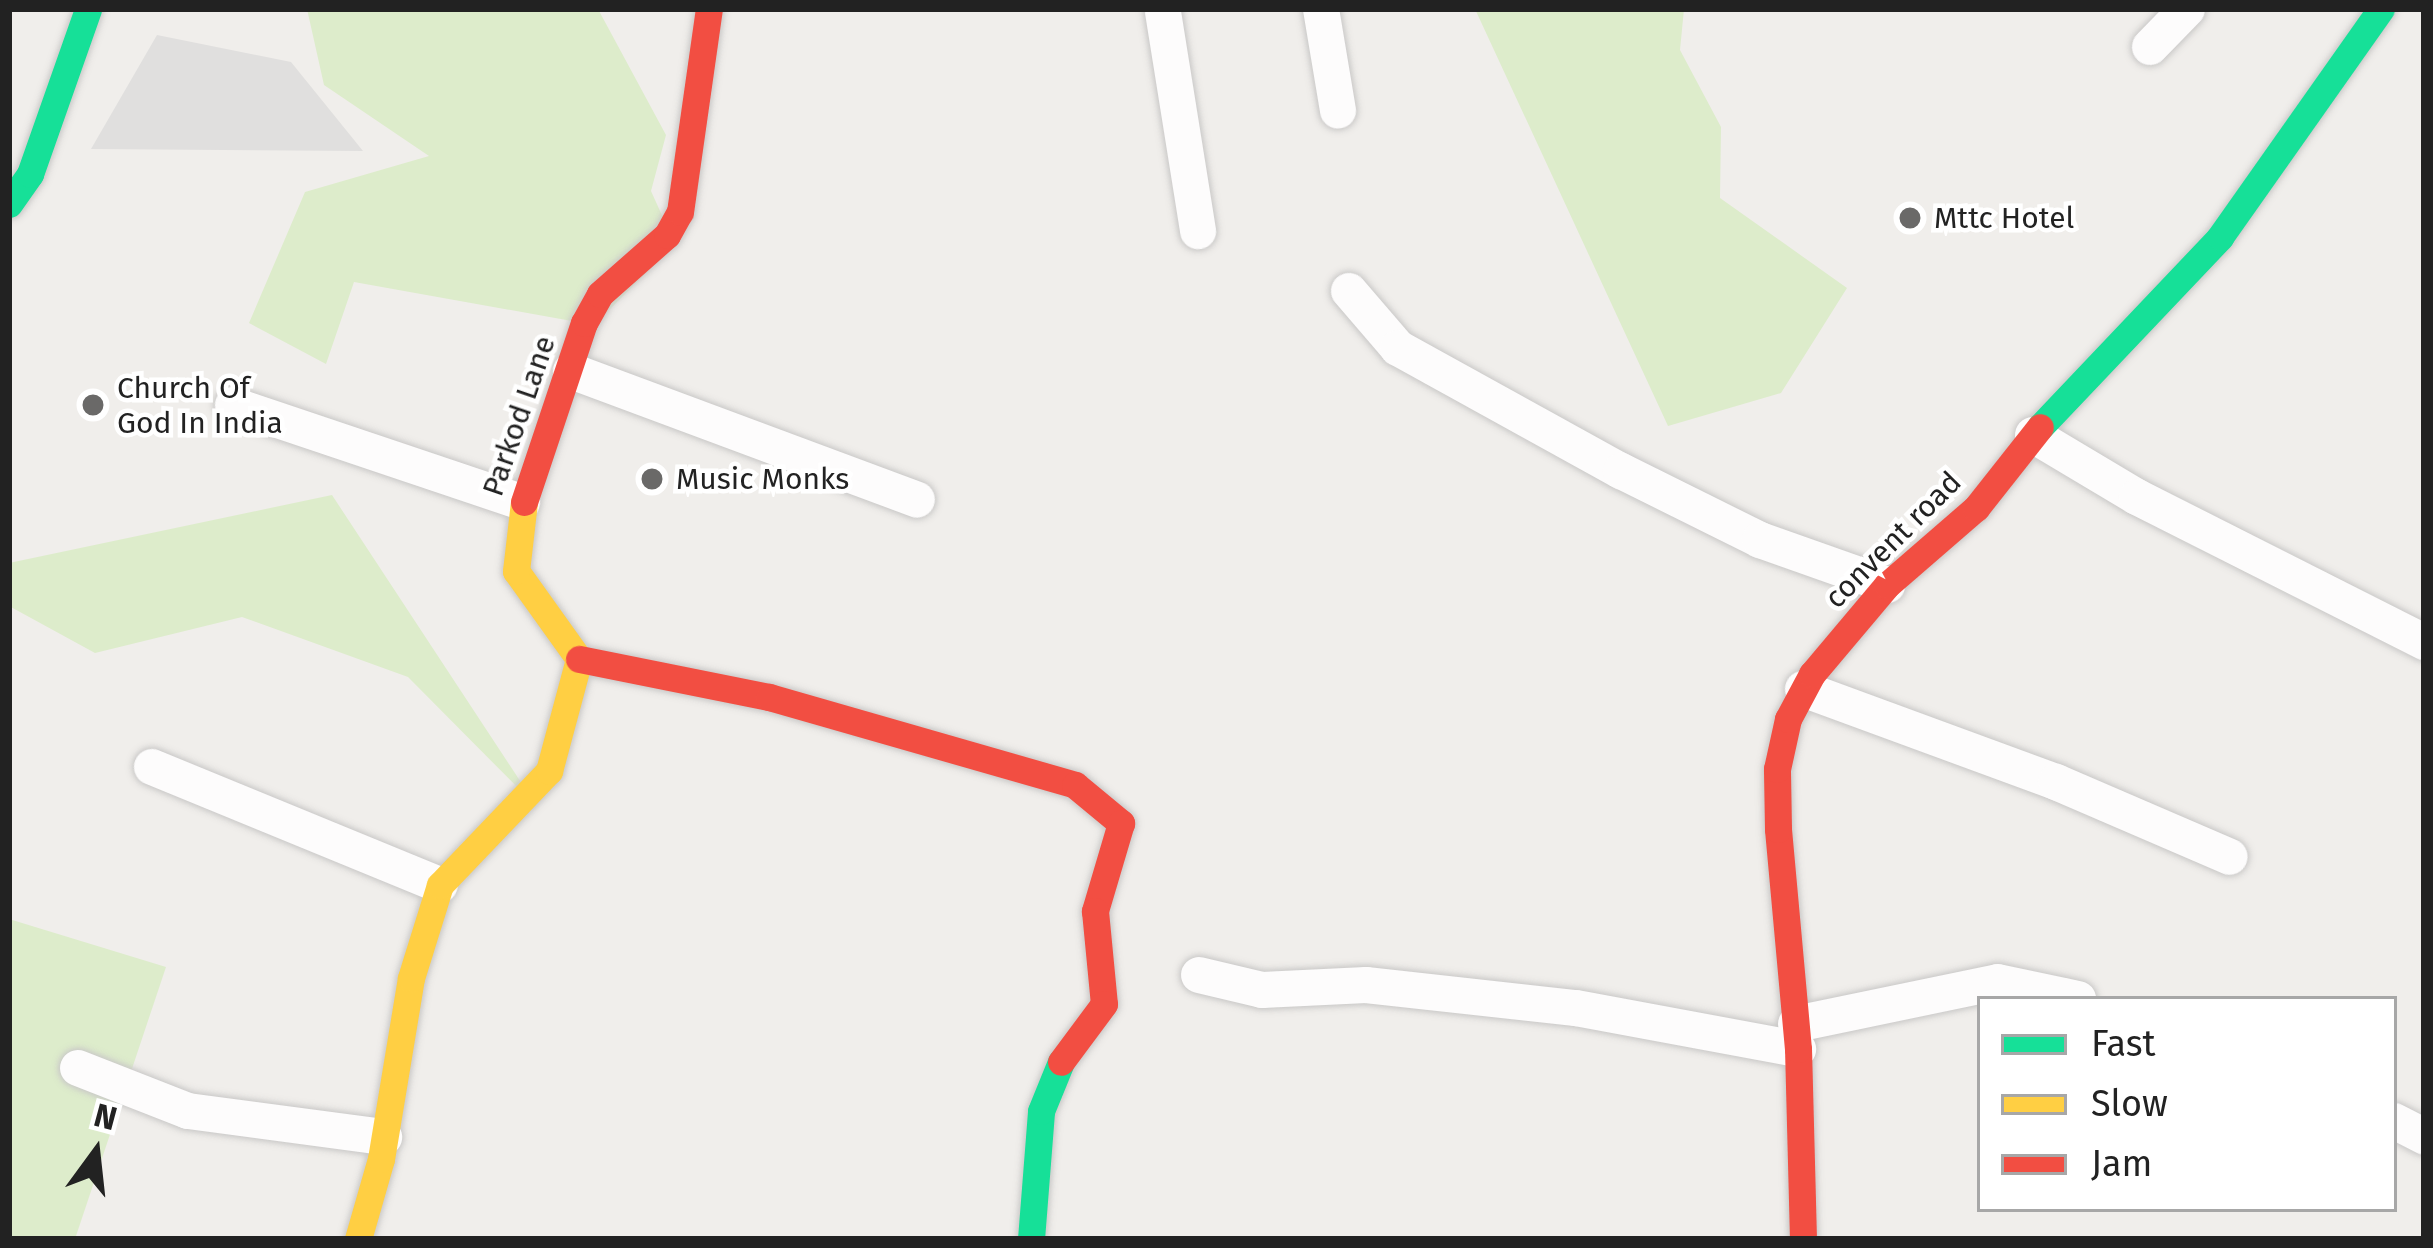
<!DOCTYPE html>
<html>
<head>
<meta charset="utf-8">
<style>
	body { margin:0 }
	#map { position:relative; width:2433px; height:1248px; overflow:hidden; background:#f0eeeb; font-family:"Fira Sans",sans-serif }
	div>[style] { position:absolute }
	.grass>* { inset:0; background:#ddeccb }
	.parking>* { inset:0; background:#e0dfde }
	.roads { filter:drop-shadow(0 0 3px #c9c8c7) drop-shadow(0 0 3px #c9c8c7) }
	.street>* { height:36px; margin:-18px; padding:0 18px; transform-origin:18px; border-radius:18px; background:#fdfcfc }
	.fast>* { height:27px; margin:-13.5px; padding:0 13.5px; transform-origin:13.5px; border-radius:13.5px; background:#16e098 }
	.slow>* { height:27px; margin:-13.5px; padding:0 13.5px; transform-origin:13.5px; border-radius:13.5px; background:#ffcf43 }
	.jam>* { height:27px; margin:-13.5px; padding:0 13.5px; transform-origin:13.5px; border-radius:13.5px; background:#f24e42 }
	.dots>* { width:33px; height:33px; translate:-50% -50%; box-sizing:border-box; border:6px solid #fff; border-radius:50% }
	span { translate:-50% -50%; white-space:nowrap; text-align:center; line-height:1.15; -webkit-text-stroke:9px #fff; paint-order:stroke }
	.poi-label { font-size:30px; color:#222 }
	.left { translate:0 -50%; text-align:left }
	.street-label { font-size:30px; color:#222 }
	.frame { position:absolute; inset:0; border:12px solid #222; pointer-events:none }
	.legend { position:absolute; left:1977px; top:996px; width:420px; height:216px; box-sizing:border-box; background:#fff; border:3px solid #a7a7a7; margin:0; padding:15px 21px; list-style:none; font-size:36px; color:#222 }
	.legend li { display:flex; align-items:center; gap:24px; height:60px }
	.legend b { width:60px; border:3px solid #a7a7a7 }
	.north { position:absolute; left:36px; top:1092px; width:120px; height:120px; -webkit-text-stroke:9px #fff; paint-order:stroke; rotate:15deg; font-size:33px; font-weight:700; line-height:48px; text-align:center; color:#222 }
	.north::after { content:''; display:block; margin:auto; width:42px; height:54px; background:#222; clip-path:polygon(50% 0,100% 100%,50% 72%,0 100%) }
</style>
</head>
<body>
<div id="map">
	<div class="grass">
		<i style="clip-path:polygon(307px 9px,598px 9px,666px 135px,651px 191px,675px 244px,594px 325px,354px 282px,326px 364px,249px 323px,305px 192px,429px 156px,324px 85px)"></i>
		<i style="clip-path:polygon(1475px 9px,1684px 9px,1680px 50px,1721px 127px,1720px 198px,1847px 288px,1781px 393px,1668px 426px)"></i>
		<i style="clip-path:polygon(332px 495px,528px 793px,527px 797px,408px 677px,242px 617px,95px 653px,9px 606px,9px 563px)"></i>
		<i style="clip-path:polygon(9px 919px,166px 967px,75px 1239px,9px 1239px)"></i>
	</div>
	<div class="parking">
		<i style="clip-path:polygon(157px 35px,291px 62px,363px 151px,91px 149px)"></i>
	</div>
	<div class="roads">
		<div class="street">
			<i style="left:1321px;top:9px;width:103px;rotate:80.5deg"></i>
			<i style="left:1163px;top:12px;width:222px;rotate:80.9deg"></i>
			<i style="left:2150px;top:47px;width:53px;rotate:-45.8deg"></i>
			<i style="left:1349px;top:291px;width:75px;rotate:49.3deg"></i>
			<i style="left:1398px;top:348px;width:255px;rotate:28.9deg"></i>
			<i style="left:1621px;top:471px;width:155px;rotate:26.4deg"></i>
			<i style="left:1760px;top:540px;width:135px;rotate:19.5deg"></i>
			<i style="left:571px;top:371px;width:369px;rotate:20.4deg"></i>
			<i style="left:233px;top:405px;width:305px;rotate:18.6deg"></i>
			<i style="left:2033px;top:435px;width:121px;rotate:30.8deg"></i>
			<i style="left:2137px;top:497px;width:322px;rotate:26.8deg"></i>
			<i style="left:1803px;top:689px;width:270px;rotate:20.2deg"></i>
			<i style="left:2056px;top:782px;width:189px;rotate:23.3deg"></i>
			<i style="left:152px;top:767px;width:311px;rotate:22.3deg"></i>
			<i style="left:1199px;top:975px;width:65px;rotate:13.4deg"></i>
			<i style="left:1262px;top:990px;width:104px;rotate:-2.8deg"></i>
			<i style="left:1366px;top:985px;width:211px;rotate:6.3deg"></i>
			<i style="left:1576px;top:1008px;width:226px;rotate:10.5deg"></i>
			<i style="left:1796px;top:1024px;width:206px;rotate:-11.7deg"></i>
			<i style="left:1998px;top:982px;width:82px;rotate:12deg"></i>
			<i style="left:78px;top:1068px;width:118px;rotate:21.4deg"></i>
			<i style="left:188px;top:1111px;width:198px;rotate:7.6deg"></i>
			<i style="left:2394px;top:1121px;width:34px;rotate:27deg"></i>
		</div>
		<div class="fast">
			<i style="left:9px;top:204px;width:37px;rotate:-55deg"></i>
			<i style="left:30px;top:174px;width:175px;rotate:-70.6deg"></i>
			<i style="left:2040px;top:427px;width:262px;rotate:-46.5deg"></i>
			<i style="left:2220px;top:237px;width:279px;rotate:-54.8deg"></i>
			<i style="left:1031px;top:1239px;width:128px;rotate:-85.5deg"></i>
			<i style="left:1041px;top:1111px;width:53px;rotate:-67.8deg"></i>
		</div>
		<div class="slow">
			<i style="left:358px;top:1239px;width:83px;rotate:-74deg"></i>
			<i style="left:381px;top:1159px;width:183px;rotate:-80.6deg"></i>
			<i style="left:411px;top:978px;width:97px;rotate:-72.7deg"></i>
			<i style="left:440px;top:885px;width:158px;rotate:-46.3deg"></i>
			<i style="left:549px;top:771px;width:116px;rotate:-75deg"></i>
			<i style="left:579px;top:659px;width:108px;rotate:-125.6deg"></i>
			<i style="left:516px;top:571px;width:69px;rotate:-83.4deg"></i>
		</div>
		<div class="jam">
			<i style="left:524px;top:502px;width:189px;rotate:-71.5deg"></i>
			<i style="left:584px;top:323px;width:33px;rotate:-61deg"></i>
			<i style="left:600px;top:294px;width:89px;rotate:-41.4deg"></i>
			<i style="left:667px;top:235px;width:26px;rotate:-61deg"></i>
			<i style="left:680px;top:212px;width:205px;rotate:-81.9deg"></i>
			<i style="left:579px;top:659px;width:194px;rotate:11.3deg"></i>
			<i style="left:769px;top:697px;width:318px;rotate:16deg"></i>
			<i style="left:1075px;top:785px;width:60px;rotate:39.6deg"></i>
			<i style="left:1121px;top:823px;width:92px;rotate:106.5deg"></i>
			<i style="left:1095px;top:911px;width:93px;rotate:84.5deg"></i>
			<i style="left:1104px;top:1004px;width:72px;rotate:126.6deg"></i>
			<i style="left:1803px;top:1239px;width:190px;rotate:-91.5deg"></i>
			<i style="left:1798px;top:1049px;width:221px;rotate:-95.2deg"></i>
			<i style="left:1778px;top:829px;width:60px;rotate:-91deg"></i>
			<i style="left:1777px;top:769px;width:51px;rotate:-77.6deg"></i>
			<i style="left:1788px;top:719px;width:51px;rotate:-61.9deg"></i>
			<i style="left:1812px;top:674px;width:116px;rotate:-49.9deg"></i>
			<i style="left:1887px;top:585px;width:118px;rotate:-40.9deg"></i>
			<i style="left:1976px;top:508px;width:103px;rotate:-51.7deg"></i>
		</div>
	</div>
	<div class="dots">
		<i style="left:1910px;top:218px;background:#6a6968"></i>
		<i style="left:93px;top:405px;background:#6a6968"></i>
		<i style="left:652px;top:479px;background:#6a6968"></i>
	</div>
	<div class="poi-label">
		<span class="left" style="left:1934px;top:218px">Mttc Hotel</span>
		<span class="left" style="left:117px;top:405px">Church Of<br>God In India</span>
		<span class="left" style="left:676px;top:479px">Music Monks</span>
	</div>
	<div class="street-label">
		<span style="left:519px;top:416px;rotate:-71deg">Parkod Lane</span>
		<span style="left:1893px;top:540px;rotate:-45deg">convent road</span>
	</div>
	<div class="frame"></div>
	<ul class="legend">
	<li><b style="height:15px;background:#16e098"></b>Fast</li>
	<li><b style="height:15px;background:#ffcf43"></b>Slow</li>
	<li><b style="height:15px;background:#f24e42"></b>Jam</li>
	</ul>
	<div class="north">N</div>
</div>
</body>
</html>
